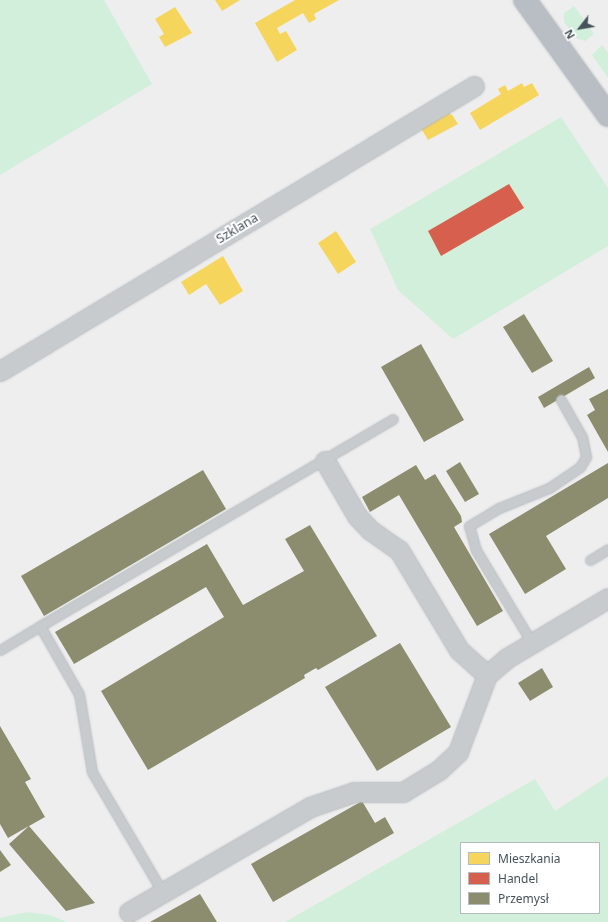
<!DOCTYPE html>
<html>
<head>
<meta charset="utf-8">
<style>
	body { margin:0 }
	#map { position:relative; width:608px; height:922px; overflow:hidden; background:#efeeee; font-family:"Noto Sans",sans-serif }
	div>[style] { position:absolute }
	.green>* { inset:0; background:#d1efdb }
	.homes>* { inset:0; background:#f6d55c }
	.shops>* { inset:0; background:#d6604d }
	.industry>* { inset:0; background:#8c8c6e }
	.roads { filter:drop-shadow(0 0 1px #b2b8be) drop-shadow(0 0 1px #b2b8be) }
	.lane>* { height:9px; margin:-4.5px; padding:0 4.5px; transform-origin:4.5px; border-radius:4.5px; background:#c8cbcd }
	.street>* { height:19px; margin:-9.5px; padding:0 9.5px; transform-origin:9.5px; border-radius:9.5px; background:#c8cbcd }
	.highway>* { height:22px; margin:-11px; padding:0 11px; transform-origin:11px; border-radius:11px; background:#b9bec4 }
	span { translate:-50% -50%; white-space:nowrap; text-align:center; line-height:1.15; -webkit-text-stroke:4px #fff; paint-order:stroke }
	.street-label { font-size:13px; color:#45525b }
	.legend { position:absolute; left:460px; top:842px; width:140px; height:72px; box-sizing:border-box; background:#fff; border:1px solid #b5babd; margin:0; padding:5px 7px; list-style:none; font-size:12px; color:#45525b }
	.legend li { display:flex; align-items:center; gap:8px; height:20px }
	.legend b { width:20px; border:1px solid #b5babd }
	.north { position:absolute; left:560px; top:8px; width:40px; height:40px; -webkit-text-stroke:3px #fff; paint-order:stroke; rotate:239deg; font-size:11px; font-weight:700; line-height:16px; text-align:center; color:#45525b }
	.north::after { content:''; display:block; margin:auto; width:14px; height:18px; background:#45525b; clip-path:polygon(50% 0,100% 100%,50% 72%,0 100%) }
</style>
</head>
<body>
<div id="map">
	<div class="green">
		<i style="clip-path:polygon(0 0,104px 0,152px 84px,0 175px)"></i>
		<i style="clip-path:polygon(574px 6px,594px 34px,585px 41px,576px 38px,564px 22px,564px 13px)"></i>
		<i style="clip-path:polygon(602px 45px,608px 53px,608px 78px,592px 55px)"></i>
		<i style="clip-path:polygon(561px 117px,608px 188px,608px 246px,453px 339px,398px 290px,370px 229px)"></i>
		<i style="clip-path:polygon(evenodd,608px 776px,608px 922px,285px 922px,535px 779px,555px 811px,608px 776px,461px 843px,599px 843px,599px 913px,461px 913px,461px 843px)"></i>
		<i style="clip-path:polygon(27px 912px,50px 915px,67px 922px,0 922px,0 918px)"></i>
	</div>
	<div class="homes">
		<i style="clip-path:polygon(215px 0,240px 0,222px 11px)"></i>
		<i style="clip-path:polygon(295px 0,339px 0,314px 14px,316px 19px,309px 23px,303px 13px,277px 28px,280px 34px,286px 31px,297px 50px,277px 62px,255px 23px)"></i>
		<i style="clip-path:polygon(175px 7px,192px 33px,165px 47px,159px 37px,164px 34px,155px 19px)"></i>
		<i style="clip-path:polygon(522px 83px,524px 87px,532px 83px,539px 95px,480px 130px,470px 113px,501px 94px,498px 89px,505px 85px,508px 91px)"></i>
		<i style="clip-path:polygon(445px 110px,453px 116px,458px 124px,428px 140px,419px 125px)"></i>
		<i style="clip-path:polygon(336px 231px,356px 262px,338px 274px,318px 243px)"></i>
		<i style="clip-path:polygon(223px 256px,243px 291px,220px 305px,206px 284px,189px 295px,181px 282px)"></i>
	</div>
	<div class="shops">
		<i style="clip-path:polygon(509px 184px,524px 208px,441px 256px,428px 231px)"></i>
	</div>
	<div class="industry">
		<i style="clip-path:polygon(524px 314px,553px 361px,532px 373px,503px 327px)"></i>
		<i style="clip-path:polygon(421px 344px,464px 420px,424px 442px,381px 367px)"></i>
		<i style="clip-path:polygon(589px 367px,595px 378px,544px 408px,538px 397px)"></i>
		<i style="clip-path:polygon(608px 389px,608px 452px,587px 415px,595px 410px,589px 399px)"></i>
		<i style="clip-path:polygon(460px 462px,479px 494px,465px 502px,446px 471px)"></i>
		<i style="clip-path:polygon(608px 463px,608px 498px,546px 536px,566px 569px,525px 594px,489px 534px)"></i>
		<i style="clip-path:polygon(416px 465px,425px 480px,435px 474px,461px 516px,462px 522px,454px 527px,503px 611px,477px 626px,399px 495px,370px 512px,362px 497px)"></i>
		<i style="clip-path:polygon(203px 470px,226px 509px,44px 616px,21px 576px)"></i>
		<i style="clip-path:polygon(310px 525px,377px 636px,318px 670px,316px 668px,304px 675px,305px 678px,148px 770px,101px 691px,224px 617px,206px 587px,74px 664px,55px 632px,207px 544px,243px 605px,304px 571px,285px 539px)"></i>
		<i style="clip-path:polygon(400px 643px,451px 727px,377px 771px,325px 687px)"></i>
		<i style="clip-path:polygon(542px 668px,553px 687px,530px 701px,518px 683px)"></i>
		<i style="clip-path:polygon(0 726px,31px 779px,25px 782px,45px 817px,29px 826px,95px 903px,66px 911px,9px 844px,29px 826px,8px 838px,0 824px)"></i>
		<i style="clip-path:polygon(362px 801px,375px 823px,385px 817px,394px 833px,273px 902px,251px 864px)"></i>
		<i style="clip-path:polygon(0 850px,11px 865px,0 872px)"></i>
		<i style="clip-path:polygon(200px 894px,217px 922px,150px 922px)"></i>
	</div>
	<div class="roads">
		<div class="lane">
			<i style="left:590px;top:560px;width:21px;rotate:-31deg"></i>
			<i style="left:40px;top:626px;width:409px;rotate:-30.4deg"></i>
			<i style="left:532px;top:643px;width:109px;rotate:-121.1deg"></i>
			<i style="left:476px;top:550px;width:25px;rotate:-106deg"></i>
			<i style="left:469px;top:526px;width:35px;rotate:-31deg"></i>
			<i style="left:499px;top:508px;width:54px;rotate:-21.8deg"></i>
			<i style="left:549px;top:488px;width:37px;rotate:-34deg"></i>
			<i style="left:580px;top:467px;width:12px;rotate:-59deg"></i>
			<i style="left:586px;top:457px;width:20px;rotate:-101deg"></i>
			<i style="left:582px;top:437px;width:43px;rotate:-119.6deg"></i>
			<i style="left:0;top:650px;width:47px;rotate:-31deg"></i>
			<i style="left:40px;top:626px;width:78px;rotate:60.2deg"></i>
			<i style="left:79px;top:694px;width:79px;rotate:80.5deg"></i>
			<i style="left:92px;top:772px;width:140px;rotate:59.6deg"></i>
		</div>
		<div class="street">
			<i style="left:0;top:371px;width:553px;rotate:-31.02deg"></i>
			<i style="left:325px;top:461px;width:64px;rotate:59.8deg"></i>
			<i style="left:357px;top:516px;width:19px;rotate:47deg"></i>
			<i style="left:370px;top:530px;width:35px;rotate:35deg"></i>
			<i style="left:399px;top:550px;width:117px;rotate:59deg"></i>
			<i style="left:459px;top:650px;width:38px;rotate:42deg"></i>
			<i style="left:129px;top:912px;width:209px;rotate:-30.1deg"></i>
			<i style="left:310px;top:807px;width:46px;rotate:-18.8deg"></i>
			<i style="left:354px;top:792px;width:49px"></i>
			<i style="left:403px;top:792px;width:42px;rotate:-31.4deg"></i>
			<i style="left:439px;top:770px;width:26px;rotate:-43deg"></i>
			<i style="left:458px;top:752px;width:82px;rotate:-69.4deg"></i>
			<i style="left:487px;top:675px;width:26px;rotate:-40deg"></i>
			<i style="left:507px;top:658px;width:117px;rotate:-30.7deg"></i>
		</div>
		<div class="highway">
			<i style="left:525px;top:0;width:142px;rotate:54.2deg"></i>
		</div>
	</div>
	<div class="street-label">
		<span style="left:237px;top:228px;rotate:-31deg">Szklana</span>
	</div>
	<ul class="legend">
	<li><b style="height:11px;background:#f6d55c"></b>Mieszkania</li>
	<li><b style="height:11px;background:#d6604d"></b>Handel</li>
	<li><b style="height:11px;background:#8c8c6e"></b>Przemysł</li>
	</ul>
	<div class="north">N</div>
</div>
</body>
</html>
